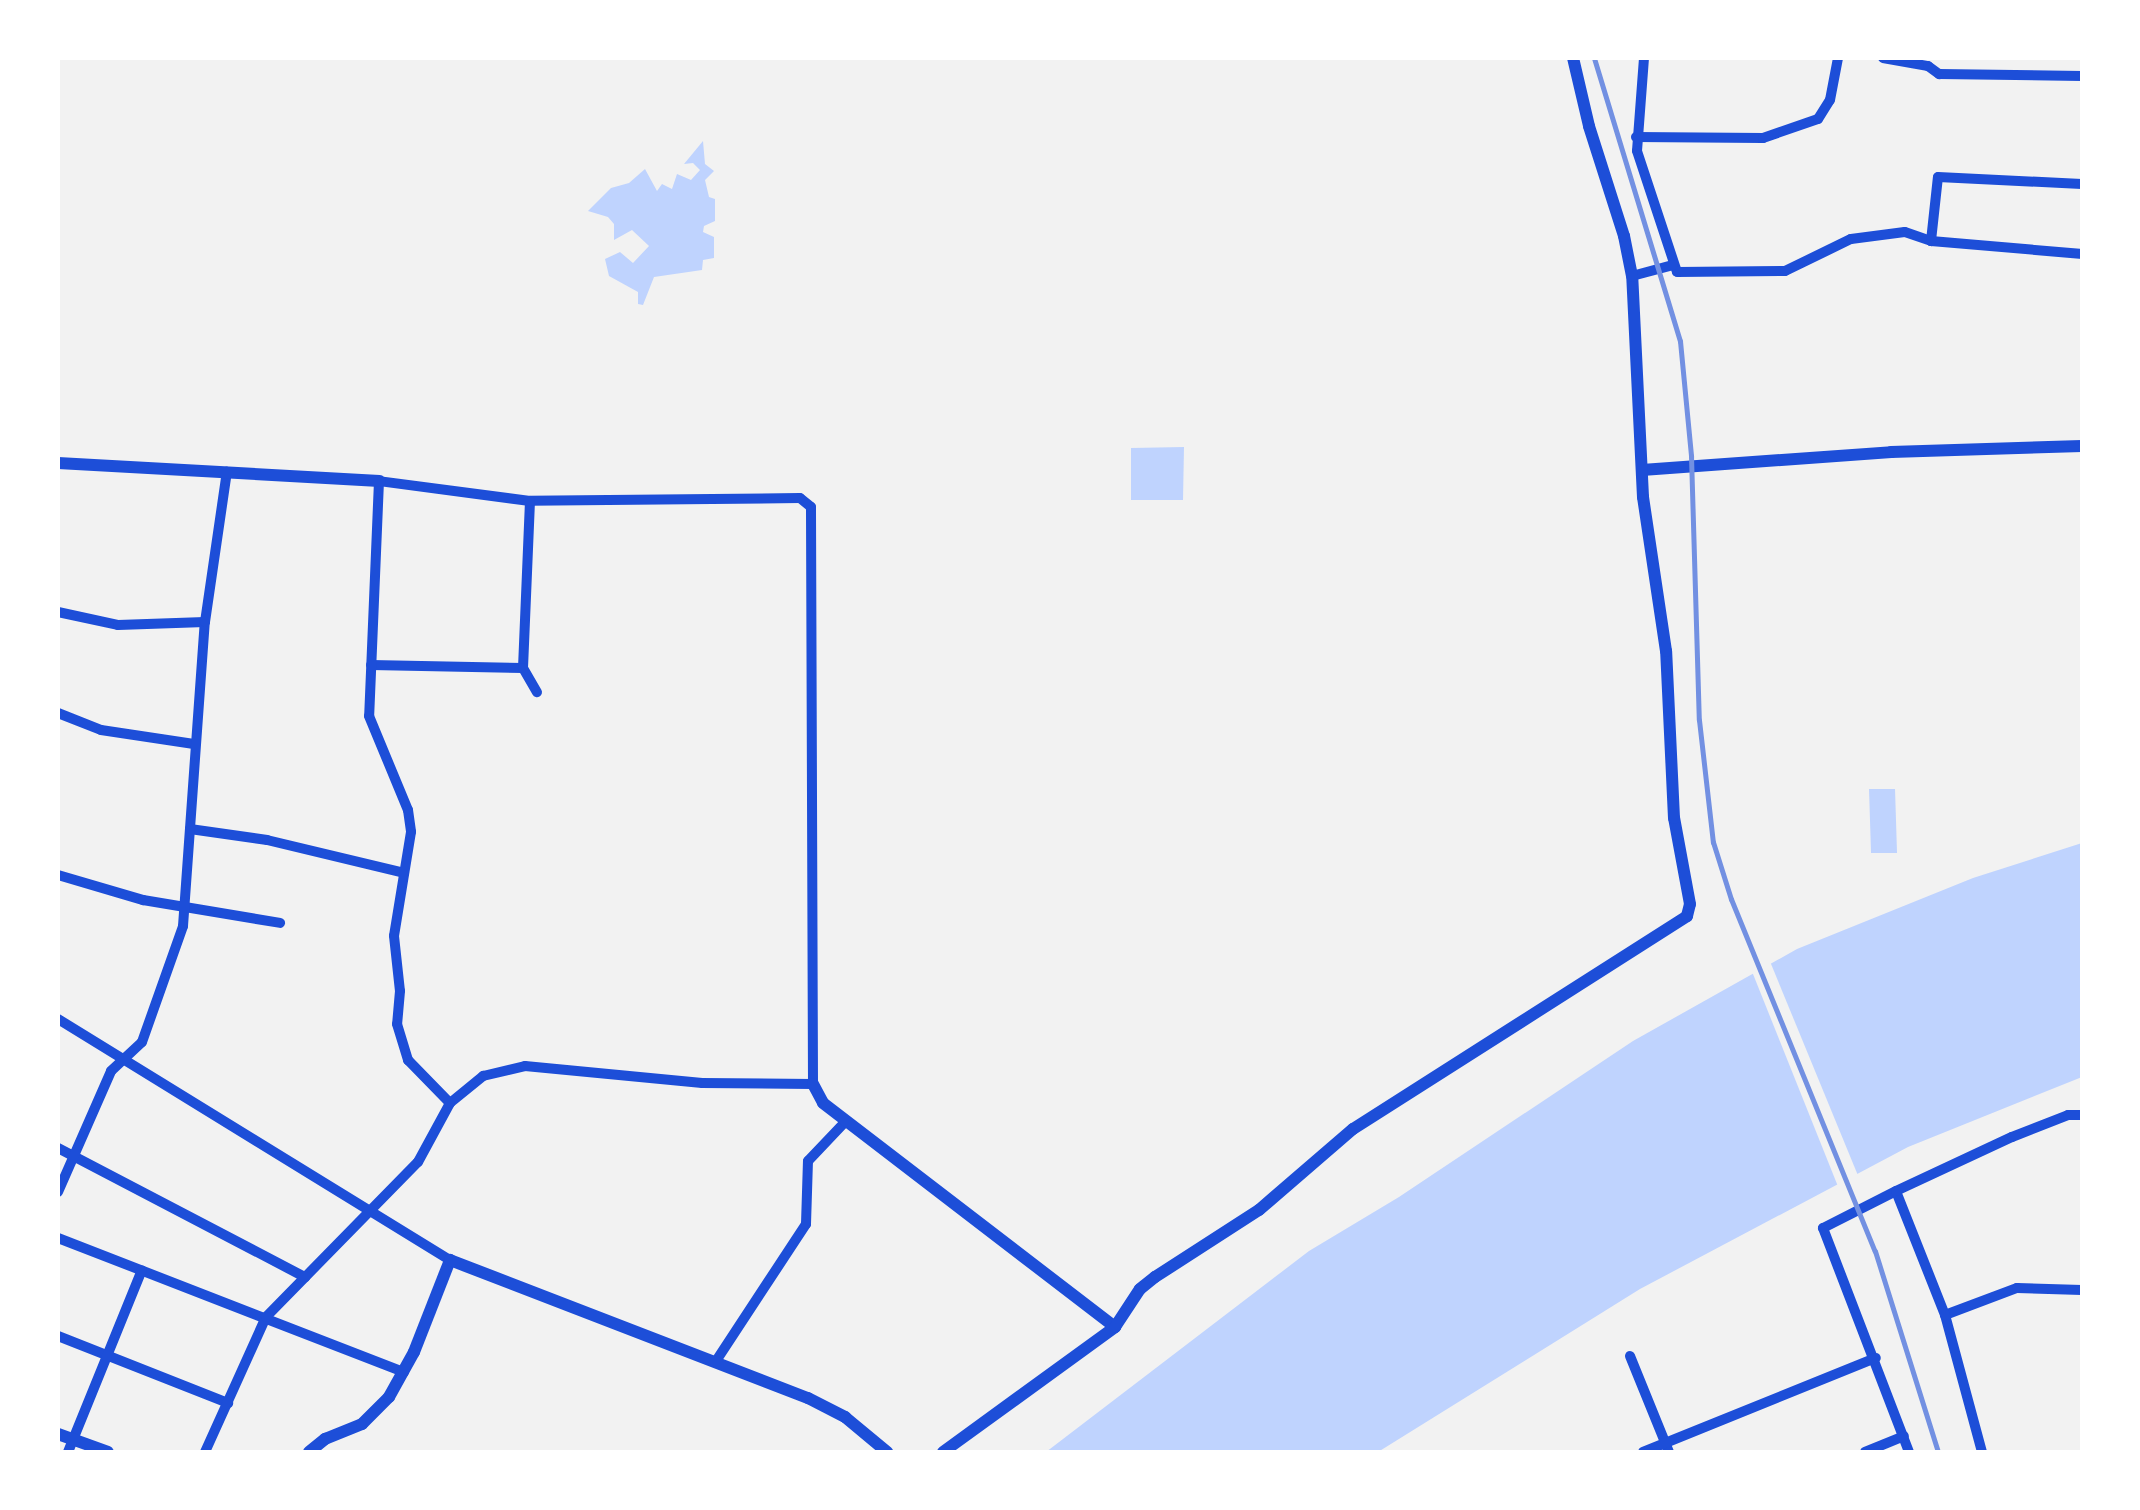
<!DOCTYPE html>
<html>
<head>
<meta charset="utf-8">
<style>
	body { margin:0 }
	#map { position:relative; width:2140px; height:1510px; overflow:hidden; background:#f2f2f2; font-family:Commissioner,sans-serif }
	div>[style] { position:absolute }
	.water>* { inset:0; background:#bfd3fe }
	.pier>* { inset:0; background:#f2f2f2 }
	.minor>* { height:10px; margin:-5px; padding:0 5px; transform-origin:5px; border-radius:5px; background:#1d4ed8 }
	.tertiary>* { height:12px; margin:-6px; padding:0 6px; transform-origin:6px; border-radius:6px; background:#1d4ed8 }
	.rail>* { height:5px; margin:-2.5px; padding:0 2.5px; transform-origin:2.5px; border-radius:2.5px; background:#7290e2 }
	span { translate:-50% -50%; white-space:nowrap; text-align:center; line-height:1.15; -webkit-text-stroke:9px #fff; paint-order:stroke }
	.frame { position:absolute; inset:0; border:60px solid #fff; pointer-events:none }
</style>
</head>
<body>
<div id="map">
	<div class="water">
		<i style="clip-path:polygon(703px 141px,705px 164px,714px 171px,705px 180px,709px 197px,715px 199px,715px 221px,704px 226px,703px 232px,714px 237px,714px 258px,703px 260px,702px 270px,654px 277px,643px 305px,638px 304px,638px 292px,609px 276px,605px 259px,620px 252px,633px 263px,649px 246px,632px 230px,614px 240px,614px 224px,608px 217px,588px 211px,611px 188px,629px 183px,645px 169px,657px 191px,662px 184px,672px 189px,677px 174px,691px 180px,700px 170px,693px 163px,684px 164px)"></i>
		<i style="clip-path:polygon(1184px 447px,1183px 500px,1131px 500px,1131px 448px)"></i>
		<i style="clip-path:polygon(1869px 789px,1895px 789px,1897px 853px,1871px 853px)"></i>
		<i style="clip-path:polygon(2082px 843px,2082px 1077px,1908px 1147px,1640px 1289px,1378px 1452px,1046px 1452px,1309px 1251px,1399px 1197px,1633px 1041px,1797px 949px,1973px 878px)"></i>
	</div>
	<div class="pier">
		<i style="clip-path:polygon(1769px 959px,1859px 1178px,1839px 1189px,1751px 969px)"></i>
	</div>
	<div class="minor">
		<i style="left:1644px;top:58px;width:93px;rotate:94.3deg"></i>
		<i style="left:1637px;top:151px;width:127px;rotate:71.7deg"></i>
		<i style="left:1677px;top:272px;width:108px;rotate:-0.5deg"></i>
		<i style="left:1785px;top:271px;width:73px;rotate:-25.9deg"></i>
		<i style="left:1851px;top:239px;width:54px;rotate:-7.4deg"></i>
		<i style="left:1905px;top:232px;width:28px;rotate:19deg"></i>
		<i style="left:1931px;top:241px;width:152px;rotate:4.9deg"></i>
		<i style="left:1883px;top:58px;width:46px;rotate:10.1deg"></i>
		<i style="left:1928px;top:66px;width:14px;rotate:36deg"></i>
		<i style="left:1939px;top:74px;width:143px;rotate:0.8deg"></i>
		<i style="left:1636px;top:137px;width:127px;rotate:0.5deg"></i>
		<i style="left:1763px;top:138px;width:58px;rotate:-19.1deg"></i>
		<i style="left:1818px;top:119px;width:22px;rotate:-58deg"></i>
		<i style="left:1830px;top:100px;width:43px;rotate:-79.2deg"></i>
		<i style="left:1931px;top:241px;width:64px;rotate:-83.8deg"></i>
		<i style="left:1938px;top:177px;width:144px;rotate:2.8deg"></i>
		<i style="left:1632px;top:276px;width:42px;rotate:-15deg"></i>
		<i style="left:58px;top:612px;width:61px;rotate:12.2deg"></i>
		<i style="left:118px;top:625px;width:87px;rotate:-2deg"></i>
		<i style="left:371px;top:665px;width:152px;rotate:1.1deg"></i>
		<i style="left:523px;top:668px;width:167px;rotate:-87.6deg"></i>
		<i style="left:523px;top:668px;width:28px;rotate:60deg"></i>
		<i style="left:58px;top:713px;width:46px;rotate:21.6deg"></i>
		<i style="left:101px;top:730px;width:94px;rotate:8.6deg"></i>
		<i style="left:190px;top:829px;width:78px;rotate:8.1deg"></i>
		<i style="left:267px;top:840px;width:141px;rotate:13.5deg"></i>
		<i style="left:58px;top:875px;width:89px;rotate:16.4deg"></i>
		<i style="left:143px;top:900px;width:139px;rotate:9.5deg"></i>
		<i style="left:58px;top:1019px;width:460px;rotate:31.6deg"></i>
		<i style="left:58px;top:1148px;width:279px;rotate:27.6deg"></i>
		<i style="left:1896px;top:1191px;width:82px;rotate:153.1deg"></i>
		<i style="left:1823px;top:1228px;width:240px;rotate:69deg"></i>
		<i style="left:58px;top:1192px;width:132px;rotate:-66.3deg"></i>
		<i style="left:111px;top:1071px;width:42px;rotate:-43.1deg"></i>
		<i style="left:142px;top:1042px;width:123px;rotate:-70.5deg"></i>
		<i style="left:183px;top:926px;width:305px;rotate:-85.9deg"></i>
		<i style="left:205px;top:622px;width:152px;rotate:-81.7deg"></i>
		<i style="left:58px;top:1238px;width:371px;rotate:21.2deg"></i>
		<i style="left:1945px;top:1315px;width:77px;rotate:-20.6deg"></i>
		<i style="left:2017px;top:1288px;width:65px;rotate:1.8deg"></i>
		<i style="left:58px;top:1336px;width:183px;rotate:21.5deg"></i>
		<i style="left:1630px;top:1356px;width:104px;rotate:67.9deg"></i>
		<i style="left:716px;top:1361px;width:164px;rotate:-56.7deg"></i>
		<i style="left:806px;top:1224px;width:63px;rotate:-88.2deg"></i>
		<i style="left:808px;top:1161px;width:55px;rotate:-46.5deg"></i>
		<i style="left:68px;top:1452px;width:196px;rotate:-67.9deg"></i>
		<i style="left:205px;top:1452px;width:148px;rotate:-65.7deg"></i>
		<i style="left:266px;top:1317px;width:217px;rotate:-45.6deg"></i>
		<i style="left:418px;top:1162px;width:67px;rotate:-61.5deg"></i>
		<i style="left:450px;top:1103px;width:43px;rotate:-39.3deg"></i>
		<i style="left:483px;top:1076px;width:43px;rotate:-13.4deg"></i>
		<i style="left:525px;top:1066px;width:178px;rotate:5.5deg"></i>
		<i style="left:702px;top:1083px;width:111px;rotate:0.5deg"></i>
		<i style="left:813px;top:1084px;width:577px;rotate:-90.2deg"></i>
		<i style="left:811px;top:507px;width:14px;rotate:-141deg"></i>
		<i style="left:800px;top:498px;width:270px;rotate:179.4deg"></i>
		<i style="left:530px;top:501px;width:152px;rotate:-172.5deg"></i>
		<i style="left:379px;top:481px;width:235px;rotate:92.4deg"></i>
		<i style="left:369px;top:716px;width:102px;rotate:67.5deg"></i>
		<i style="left:408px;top:810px;width:22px;rotate:82deg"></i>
		<i style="left:411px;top:832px;width:105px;rotate:99.3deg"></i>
		<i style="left:394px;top:936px;width:55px;rotate:83.8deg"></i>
		<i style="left:400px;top:991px;width:33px;rotate:95deg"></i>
		<i style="left:397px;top:1024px;width:38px;rotate:73deg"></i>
		<i style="left:408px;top:1060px;width:60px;rotate:45.7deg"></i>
		<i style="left:1643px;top:1452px;width:251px;rotate:-22deg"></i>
		<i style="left:1865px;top:1452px;width:42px;rotate:-22.3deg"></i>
		<i style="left:1982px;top:1452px;width:142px;rotate:-105.1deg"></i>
		<i style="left:1945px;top:1315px;width:133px;rotate:-111.6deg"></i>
		<i style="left:1896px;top:1191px;width:128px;rotate:-25deg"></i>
		<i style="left:2012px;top:1137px;width:60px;rotate:-21.4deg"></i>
		<i style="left:2068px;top:1115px;width:14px"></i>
	</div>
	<div class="tertiary">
		<i style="left:58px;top:463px;width:322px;rotate:3.2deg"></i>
		<i style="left:1642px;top:470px;width:250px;rotate:-4.1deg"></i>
		<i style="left:1891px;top:452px;width:191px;rotate:-1.8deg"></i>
		<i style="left:813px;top:1084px;width:21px;rotate:62deg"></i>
		<i style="left:823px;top:1103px;width:368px;rotate:37.5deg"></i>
		<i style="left:58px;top:1434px;width:53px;rotate:19.8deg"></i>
		<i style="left:309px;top:1452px;width:21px;rotate:-39deg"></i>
		<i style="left:325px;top:1439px;width:40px;rotate:-22deg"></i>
		<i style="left:362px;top:1424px;width:38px;rotate:-45deg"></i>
		<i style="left:389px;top:1397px;width:51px;rotate:-60.9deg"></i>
		<i style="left:414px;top:1352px;width:99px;rotate:-68.6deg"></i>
		<i style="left:450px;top:1260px;width:384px;rotate:21.1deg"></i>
		<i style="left:808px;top:1398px;width:42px;rotate:27.2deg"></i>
		<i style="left:845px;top:1417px;width:55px;rotate:39.8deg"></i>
		<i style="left:943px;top:1452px;width:213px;rotate:-36deg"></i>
		<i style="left:1115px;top:1327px;width:45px;rotate:-56.7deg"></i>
		<i style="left:1140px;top:1289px;width:19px;rotate:-39deg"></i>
		<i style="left:1155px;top:1277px;width:124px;rotate:-32.8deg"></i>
		<i style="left:1259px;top:1210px;width:124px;rotate:-40.8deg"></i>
		<i style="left:1353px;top:1129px;width:396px;rotate:-32.5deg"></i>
		<i style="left:1687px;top:916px;width:12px;rotate:-76deg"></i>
		<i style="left:1690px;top:904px;width:87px;rotate:-100.5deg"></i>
		<i style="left:1674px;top:818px;width:167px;rotate:-92.7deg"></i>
		<i style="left:1666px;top:651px;width:156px;rotate:-98.5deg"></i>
		<i style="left:1643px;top:497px;width:221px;rotate:-92.8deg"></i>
		<i style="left:1632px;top:276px;width:41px;rotate:-101.3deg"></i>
		<i style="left:1624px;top:236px;width:115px;rotate:-107.7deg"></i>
		<i style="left:1589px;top:126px;width:70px;rotate:-103.2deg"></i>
	</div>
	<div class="rail">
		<i style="left:1594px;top:58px;width:296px;rotate:73.1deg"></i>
		<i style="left:1680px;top:341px;width:116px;rotate:84.5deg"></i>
		<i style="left:1691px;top:456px;width:264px;rotate:88.3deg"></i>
		<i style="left:1699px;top:720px;width:123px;rotate:83.5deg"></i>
		<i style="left:1713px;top:842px;width:60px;rotate:72.5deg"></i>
		<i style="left:1731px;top:899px;width:380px;rotate:67.8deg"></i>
		<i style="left:1875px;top:1251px;width:211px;rotate:72.6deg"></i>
	</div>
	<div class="frame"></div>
</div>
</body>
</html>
